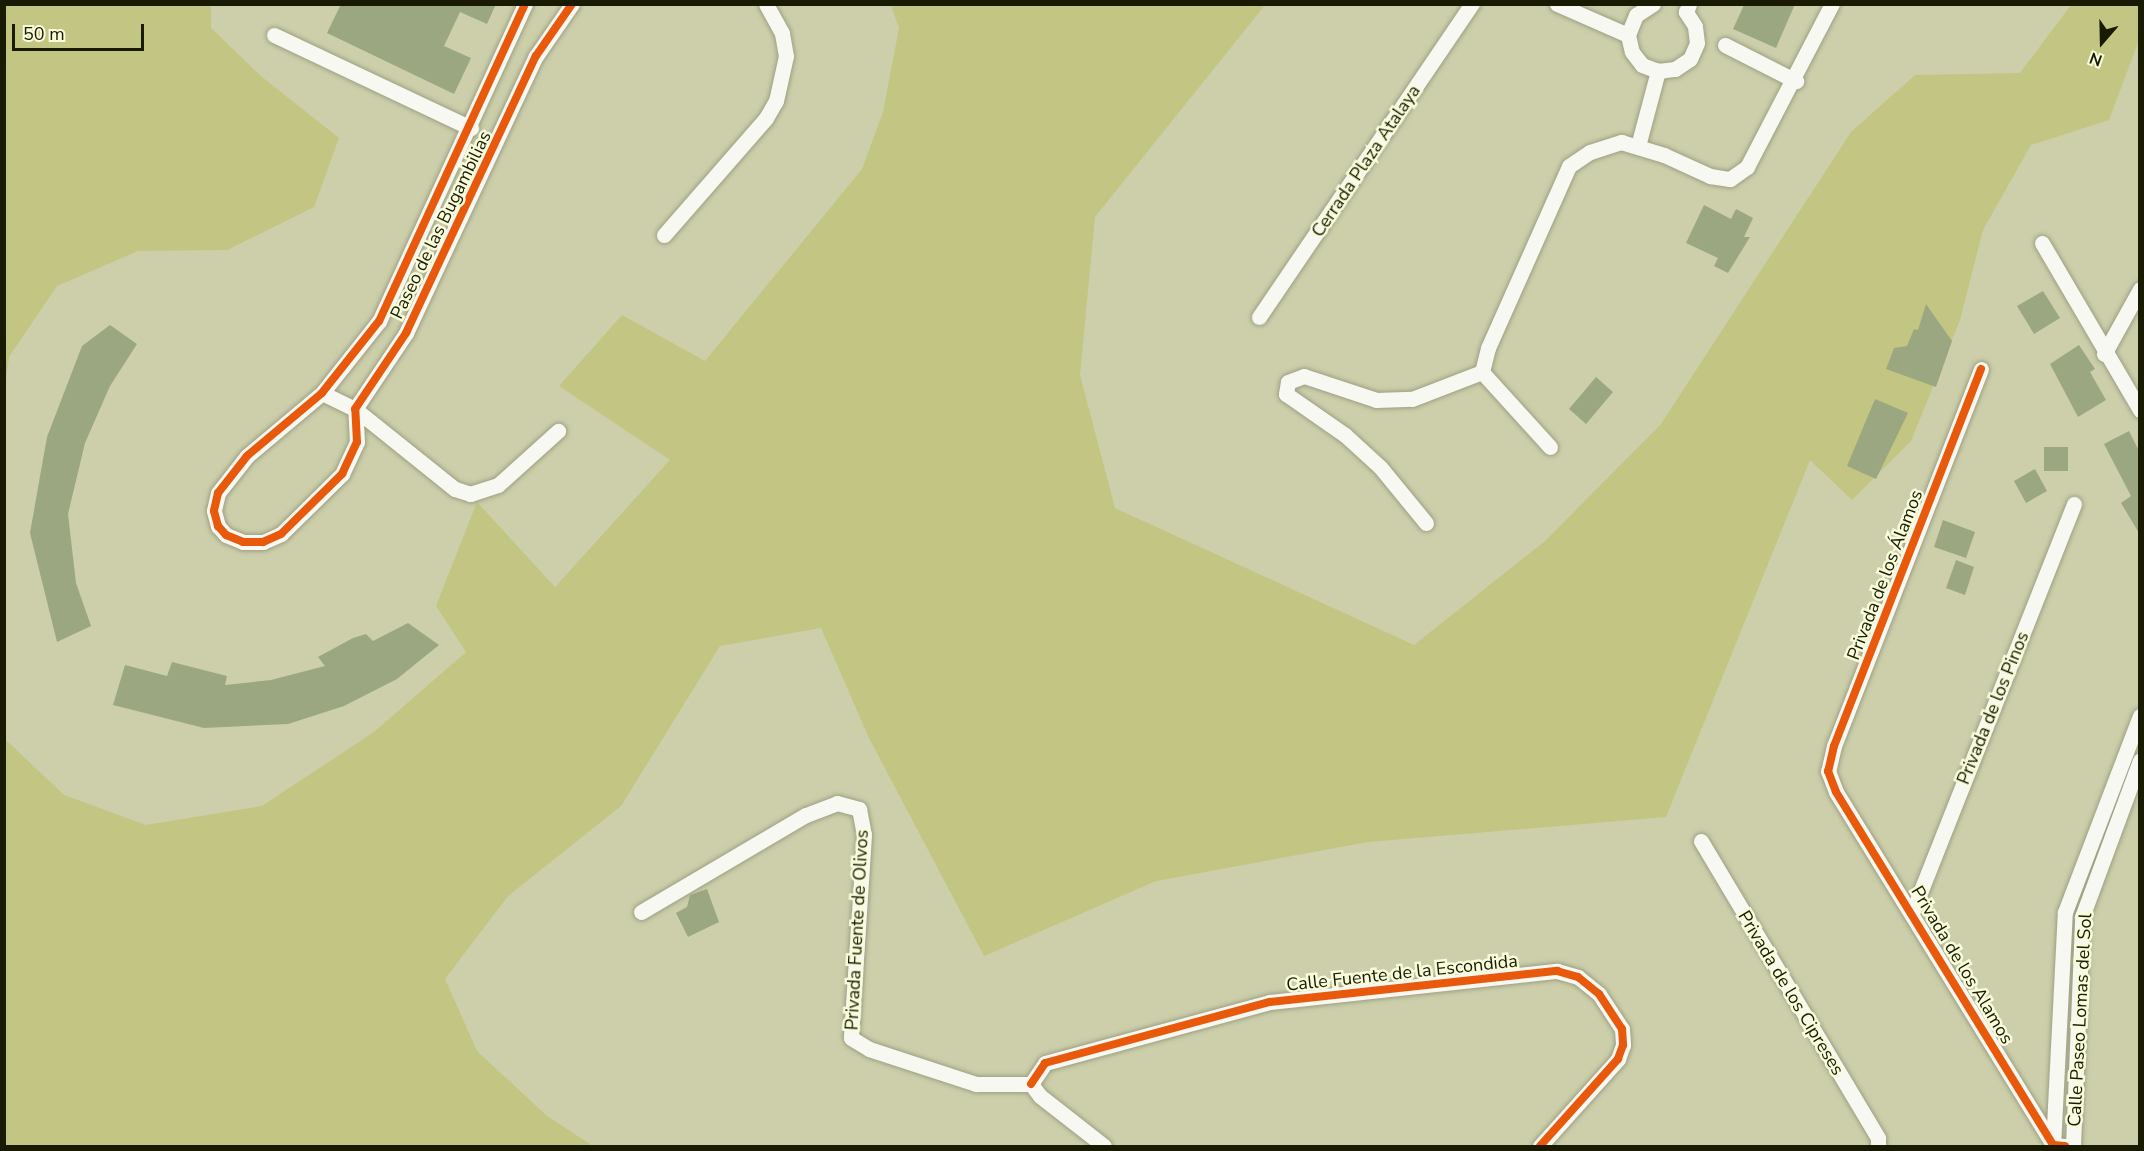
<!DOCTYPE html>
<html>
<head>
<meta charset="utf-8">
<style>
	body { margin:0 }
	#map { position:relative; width:2144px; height:1151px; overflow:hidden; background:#cccfaa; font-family:"Nunito Sans",sans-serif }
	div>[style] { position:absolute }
	.green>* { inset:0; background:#c2c682 }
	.building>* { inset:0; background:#9ba780 }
	.roads { filter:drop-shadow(0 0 2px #9ea083) drop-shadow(0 0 2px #9ea083) }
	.street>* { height:15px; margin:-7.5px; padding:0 7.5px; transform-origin:7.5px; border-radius:7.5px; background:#f7f8f2 }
	.cycleway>* { height:8px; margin:-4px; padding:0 4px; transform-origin:4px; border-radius:4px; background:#e8590c }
	span { translate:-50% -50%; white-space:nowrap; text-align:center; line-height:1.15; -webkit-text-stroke:5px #f9fcdb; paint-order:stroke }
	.street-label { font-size:18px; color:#191a02 }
	.frame { position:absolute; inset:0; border:6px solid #191a02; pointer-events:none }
	.north { position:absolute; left:2072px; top:12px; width:60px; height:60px; -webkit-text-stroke:4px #f9fcdb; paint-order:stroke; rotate:200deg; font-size:16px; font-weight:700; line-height:24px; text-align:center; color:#191a02 }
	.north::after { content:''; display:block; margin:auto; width:21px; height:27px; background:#191a02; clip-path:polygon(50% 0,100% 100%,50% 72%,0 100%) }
	.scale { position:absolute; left:12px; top:24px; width:132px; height:27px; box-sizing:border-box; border:3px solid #191a02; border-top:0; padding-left:8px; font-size:18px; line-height:21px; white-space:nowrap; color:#191a02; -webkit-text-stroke:4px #f9fcdb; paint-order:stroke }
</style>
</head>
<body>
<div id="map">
	<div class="green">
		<i style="clip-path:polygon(5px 4px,211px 5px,211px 28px,262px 77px,339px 138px,314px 207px,227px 250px,138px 251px,57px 286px,9px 357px,5px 387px)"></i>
		<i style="clip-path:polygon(891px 5px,1265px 5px,1095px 217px,1080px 375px,1115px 508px,1414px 645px,1545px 541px,1661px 424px,1851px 132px,1915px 75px,2020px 73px,2071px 5px,2139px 5px,2139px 40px,2109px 120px,2031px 145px,1983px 230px,1960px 320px,1911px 441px,1852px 500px,1810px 460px,1666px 817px,1368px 842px,1156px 881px,984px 956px,869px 738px,821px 628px,720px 646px,621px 806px,508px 896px,445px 979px,477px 1051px,547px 1116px,593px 1146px,5px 1146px,4px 738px,64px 795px,146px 825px,262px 806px,374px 732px,466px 652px,436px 606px,477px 502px,555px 587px,670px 460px,559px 386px,622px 315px,705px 361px,862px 169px,883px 112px,899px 28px)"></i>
	</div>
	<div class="building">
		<i style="clip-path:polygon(341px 4px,496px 4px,487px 24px,460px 12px,444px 46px,471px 58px,454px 94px,327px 33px)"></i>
		<i style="clip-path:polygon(1795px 4px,1776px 48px,1733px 29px,1744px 5px)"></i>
		<i style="clip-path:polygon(1704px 205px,1731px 219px,1736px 209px,1753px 218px,1744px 237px,1750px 237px,1728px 273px,1714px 266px,1718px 258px,1686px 243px)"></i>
		<i style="clip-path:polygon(2043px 291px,2060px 318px,2034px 334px,2017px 306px)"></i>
		<i style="clip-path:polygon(1926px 304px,1952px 341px,1936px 387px,1886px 369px,1894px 348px,1907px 346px,1914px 329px,1918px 330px)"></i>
		<i style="clip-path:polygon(110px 325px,137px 344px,110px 386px,85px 443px,68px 514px,76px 583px,91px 626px,57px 642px,30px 533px,47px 437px,82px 346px)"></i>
		<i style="clip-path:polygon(2079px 345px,2095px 369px,2090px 372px,2106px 400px,2078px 417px,2050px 364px)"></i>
		<i style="clip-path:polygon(1596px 377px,1613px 392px,1586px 424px,1569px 409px)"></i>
		<i style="clip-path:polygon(1875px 399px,1908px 413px,1876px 479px,1847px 466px)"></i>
		<i style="clip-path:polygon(2129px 431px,2139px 451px,2139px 533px,2121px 503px,2131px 496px,2104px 444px)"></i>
		<i style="clip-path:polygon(2044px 447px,2068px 447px,2068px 471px,2044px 471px)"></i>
		<i style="clip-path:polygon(2035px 469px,2047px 491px,2026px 503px,2014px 481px)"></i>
		<i style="clip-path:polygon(1943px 520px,1975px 532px,1966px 558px,1934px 547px)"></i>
		<i style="clip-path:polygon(1956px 560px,1974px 567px,1965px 595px,1946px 588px)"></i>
		<i style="clip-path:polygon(408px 623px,439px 645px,397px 679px,344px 706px,288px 724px,204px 728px,113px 705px,125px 665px,167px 676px,172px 662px,227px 676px,225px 685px,271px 680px,325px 666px,318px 657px,353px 638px,366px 634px,373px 641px)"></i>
		<i style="clip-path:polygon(707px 889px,719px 922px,688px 937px,676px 913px,687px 907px,690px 895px)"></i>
	</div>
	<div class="roads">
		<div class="street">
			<i style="left:525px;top:4px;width:349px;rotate:114.7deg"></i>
			<i style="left:379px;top:321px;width:92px;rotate:128.4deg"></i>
			<i style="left:322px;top:393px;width:98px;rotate:140deg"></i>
			<i style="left:247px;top:456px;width:47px;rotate:128.1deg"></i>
			<i style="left:218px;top:493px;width:18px;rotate:103deg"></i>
			<i style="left:214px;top:511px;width:16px;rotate:75deg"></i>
			<i style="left:218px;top:526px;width:12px;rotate:48deg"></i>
			<i style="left:226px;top:535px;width:18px;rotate:22deg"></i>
			<i style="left:243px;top:542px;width:20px"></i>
			<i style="left:263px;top:542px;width:20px;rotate:-24deg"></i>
			<i style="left:281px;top:534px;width:86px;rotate:-44.5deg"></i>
			<i style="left:342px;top:474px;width:35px;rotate:-65deg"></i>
			<i style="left:357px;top:442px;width:33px;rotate:-93deg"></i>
			<i style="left:355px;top:409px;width:92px;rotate:-56.1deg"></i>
			<i style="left:406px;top:333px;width:306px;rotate:-64.9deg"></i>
			<i style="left:536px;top:56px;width:63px;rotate:-55.3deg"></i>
			<i style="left:1557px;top:4px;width:77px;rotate:23.6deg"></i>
			<i style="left:1653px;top:4px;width:20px;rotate:147deg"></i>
			<i style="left:1636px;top:15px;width:22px;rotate:112deg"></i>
			<i style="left:1628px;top:35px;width:17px;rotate:77deg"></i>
			<i style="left:1632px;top:52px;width:16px;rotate:52deg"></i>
			<i style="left:1642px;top:65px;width:17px;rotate:21deg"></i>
			<i style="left:1658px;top:71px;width:17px;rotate:-7deg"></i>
			<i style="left:1675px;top:69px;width:18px;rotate:-34deg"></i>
			<i style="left:1690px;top:59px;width:17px;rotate:-66deg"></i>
			<i style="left:1697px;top:43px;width:17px;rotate:-97deg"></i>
			<i style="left:1695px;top:26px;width:17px;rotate:-123deg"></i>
			<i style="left:1686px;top:12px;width:9px;rotate:-69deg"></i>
			<i style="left:274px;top:35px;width:218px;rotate:25.3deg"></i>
			<i style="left:1725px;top:45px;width:80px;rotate:26.9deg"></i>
			<i style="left:1638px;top:146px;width:78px;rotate:-75.1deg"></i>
			<i style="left:664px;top:235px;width:155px;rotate:-48.9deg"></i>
			<i style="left:766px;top:118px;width:20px;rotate:-60deg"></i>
			<i style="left:776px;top:101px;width:46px;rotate:-77.5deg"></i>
			<i style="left:786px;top:56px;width:23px;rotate:-100deg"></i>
			<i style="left:782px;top:33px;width:33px;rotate:-119deg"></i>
			<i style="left:2042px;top:243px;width:194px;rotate:59.6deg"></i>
			<i style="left:1259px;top:317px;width:379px;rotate:-55.8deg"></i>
			<i style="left:2104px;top:354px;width:74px;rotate:-61deg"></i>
			<i style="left:1981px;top:369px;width:405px;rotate:111.3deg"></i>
			<i style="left:1834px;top:746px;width:26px;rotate:103deg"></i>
			<i style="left:1828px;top:771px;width:22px;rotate:69deg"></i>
			<i style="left:1836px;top:792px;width:414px;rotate:58.4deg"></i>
			<i style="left:2053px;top:1145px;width:12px;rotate:5deg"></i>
			<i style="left:322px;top:393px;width:37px;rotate:26deg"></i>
			<i style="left:355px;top:409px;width:128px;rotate:38.7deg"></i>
			<i style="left:455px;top:489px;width:16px;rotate:18deg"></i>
			<i style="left:470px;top:494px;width:29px;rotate:-18deg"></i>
			<i style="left:498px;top:485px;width:81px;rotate:-42deg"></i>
			<i style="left:1550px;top:447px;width:101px;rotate:-132.2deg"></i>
			<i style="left:1482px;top:372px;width:25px;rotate:-76deg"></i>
			<i style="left:1488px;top:348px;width:199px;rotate:-66deg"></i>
			<i style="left:1569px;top:166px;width:25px;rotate:-34deg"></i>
			<i style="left:1590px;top:152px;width:33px;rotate:-18deg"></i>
			<i style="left:1621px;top:142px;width:45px;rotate:16.8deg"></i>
			<i style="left:1664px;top:155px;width:51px;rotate:24.5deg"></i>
			<i style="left:1710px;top:176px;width:20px;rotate:9deg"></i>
			<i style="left:1730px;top:179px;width:21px;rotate:-35deg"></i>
			<i style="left:1747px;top:167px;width:184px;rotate:-62.5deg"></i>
			<i style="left:1426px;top:523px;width:72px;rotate:-129.4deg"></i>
			<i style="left:1380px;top:467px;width:47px;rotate:-137.6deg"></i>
			<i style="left:1345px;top:435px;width:72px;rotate:-145.2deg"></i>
			<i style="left:1286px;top:394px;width:12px;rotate:-81deg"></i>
			<i style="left:1288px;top:382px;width:17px;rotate:-21deg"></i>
			<i style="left:1304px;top:376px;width:76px;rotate:18.4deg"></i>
			<i style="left:1376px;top:400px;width:36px;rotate:-2deg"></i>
			<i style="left:1412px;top:399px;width:75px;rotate:-21.1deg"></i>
			<i style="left:1701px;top:841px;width:346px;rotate:59.2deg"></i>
			<i style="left:1878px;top:1138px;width:8px;rotate:90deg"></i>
			<i style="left:641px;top:912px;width:191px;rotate:-30.5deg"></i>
			<i style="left:806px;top:815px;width:33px;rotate:-21deg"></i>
			<i style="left:837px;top:803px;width:23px;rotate:15deg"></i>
			<i style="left:859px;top:809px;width:26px;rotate:79deg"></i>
			<i style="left:864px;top:835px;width:203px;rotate:93.7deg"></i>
			<i style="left:851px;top:1038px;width:21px;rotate:31deg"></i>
			<i style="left:869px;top:1049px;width:113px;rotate:18.1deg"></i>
			<i style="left:976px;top:1084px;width:55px"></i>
			<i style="left:1912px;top:913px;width:440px;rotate:-68.4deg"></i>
			<i style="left:1031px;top:1084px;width:25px;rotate:-56deg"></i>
			<i style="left:1045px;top:1063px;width:233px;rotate:-15.2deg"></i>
			<i style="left:1270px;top:1002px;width:289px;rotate:-6.2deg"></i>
			<i style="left:1557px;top:971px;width:22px;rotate:16deg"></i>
			<i style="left:1578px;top:977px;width:27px;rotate:39deg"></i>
			<i style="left:1599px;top:994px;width:42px;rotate:56.7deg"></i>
			<i style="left:1622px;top:1029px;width:16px;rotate:86deg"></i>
			<i style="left:1623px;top:1045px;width:15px;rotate:110deg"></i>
			<i style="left:1618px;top:1059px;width:117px;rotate:131.9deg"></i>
			<i style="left:1031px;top:1084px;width:15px;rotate:53deg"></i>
			<i style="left:1040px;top:1096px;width:81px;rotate:38deg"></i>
			<i style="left:2053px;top:1146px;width:234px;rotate:-87.1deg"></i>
			<i style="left:2065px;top:912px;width:210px;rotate:-69.1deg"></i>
			<i style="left:2073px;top:1146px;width:229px;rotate:-87.7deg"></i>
			<i style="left:2082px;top:917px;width:167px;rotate:-69.7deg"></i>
		</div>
	</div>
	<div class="cycleway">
		<i style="left:525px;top:4px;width:349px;rotate:114.7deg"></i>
		<i style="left:379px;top:321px;width:92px;rotate:128.4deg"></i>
		<i style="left:322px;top:393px;width:98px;rotate:140deg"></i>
		<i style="left:247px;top:456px;width:47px;rotate:128.1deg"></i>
		<i style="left:218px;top:493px;width:18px;rotate:103deg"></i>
		<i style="left:214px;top:511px;width:16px;rotate:75deg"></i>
		<i style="left:218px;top:526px;width:12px;rotate:48deg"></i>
		<i style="left:226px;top:535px;width:18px;rotate:22deg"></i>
		<i style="left:243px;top:542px;width:20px"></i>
		<i style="left:263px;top:542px;width:20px;rotate:-24deg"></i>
		<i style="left:281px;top:534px;width:86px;rotate:-44.5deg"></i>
		<i style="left:342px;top:474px;width:35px;rotate:-65deg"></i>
		<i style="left:357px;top:442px;width:33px;rotate:-93deg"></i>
		<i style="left:355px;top:409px;width:92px;rotate:-56.1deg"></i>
		<i style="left:406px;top:333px;width:306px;rotate:-64.9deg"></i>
		<i style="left:536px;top:56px;width:63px;rotate:-55.3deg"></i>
		<i style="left:1981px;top:369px;width:405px;rotate:111.3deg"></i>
		<i style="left:1834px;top:746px;width:26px;rotate:103deg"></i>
		<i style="left:1828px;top:771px;width:22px;rotate:69deg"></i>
		<i style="left:1836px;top:792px;width:414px;rotate:58.4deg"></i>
		<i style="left:2053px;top:1145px;width:12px;rotate:5deg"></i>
		<i style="left:1031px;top:1084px;width:25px;rotate:-56deg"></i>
		<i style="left:1045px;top:1063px;width:233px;rotate:-15.2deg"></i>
		<i style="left:1270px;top:1002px;width:289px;rotate:-6.2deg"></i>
		<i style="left:1557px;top:971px;width:22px;rotate:16deg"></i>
		<i style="left:1578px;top:977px;width:27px;rotate:39deg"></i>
		<i style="left:1599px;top:994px;width:42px;rotate:56.7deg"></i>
		<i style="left:1622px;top:1029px;width:16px;rotate:86deg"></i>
		<i style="left:1623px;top:1045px;width:15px;rotate:110deg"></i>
		<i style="left:1618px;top:1059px;width:117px;rotate:131.9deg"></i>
	</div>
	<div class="street-label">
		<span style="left:1366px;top:161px;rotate:-56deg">Cerrada Plaza Atalaya</span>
		<span style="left:441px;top:225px;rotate:-64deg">Paseo de las Bugambilias</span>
		<span style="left:1885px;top:575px;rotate:-69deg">Privada de los Álamos</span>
		<span style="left:1993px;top:708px;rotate:-68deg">Privada de los Pinos</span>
		<span style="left:857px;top:930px;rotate:-87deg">Privada Fuente de Olivos</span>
		<span style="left:1962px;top:965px;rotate:59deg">Privada de los Alamos</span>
		<span style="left:1402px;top:973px;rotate:-6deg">Calle Fuente de la Escondida</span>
		<span style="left:1791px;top:993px;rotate:59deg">Privada de los Cipreses</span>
		<span style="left:2080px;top:1020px;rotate:-87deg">Calle Paseo Lomas del Sol</span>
	</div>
	<div class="frame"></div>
	<div class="north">N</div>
	<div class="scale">50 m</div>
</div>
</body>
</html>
